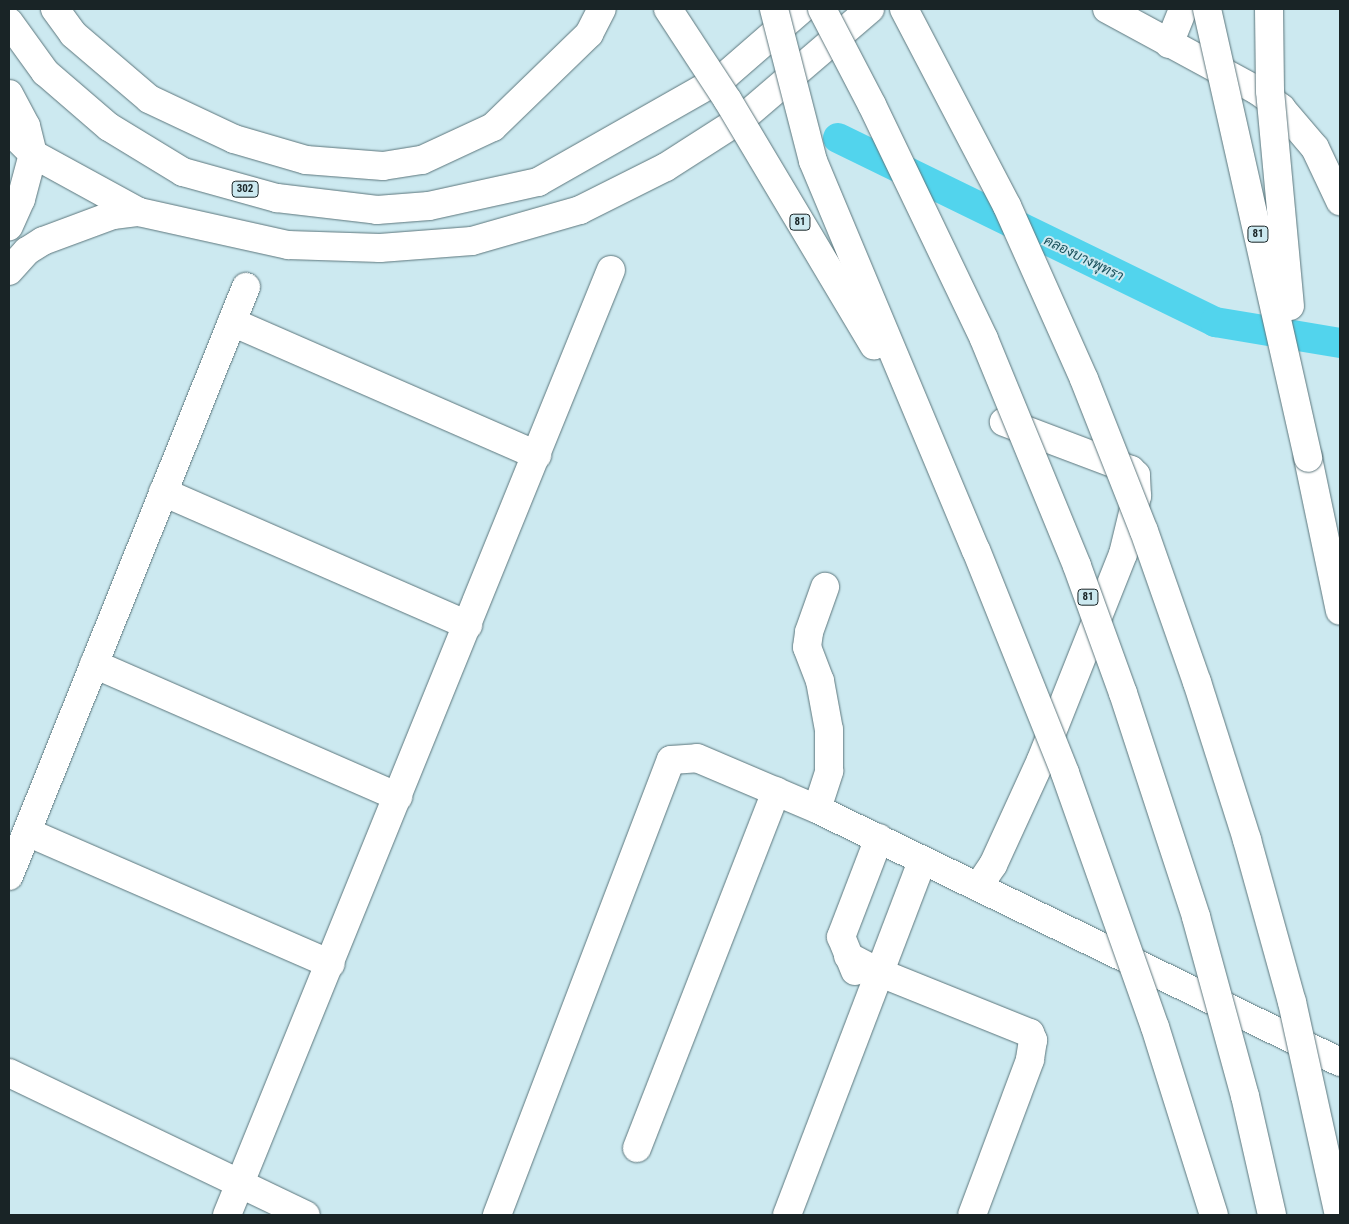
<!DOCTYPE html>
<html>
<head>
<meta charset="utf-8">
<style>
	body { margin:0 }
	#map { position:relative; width:1349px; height:1224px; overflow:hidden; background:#cce9f0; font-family:"Roboto Condensed",Sarabun,sans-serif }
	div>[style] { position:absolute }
	.canal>* { height:30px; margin:-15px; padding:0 15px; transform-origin:15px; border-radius:15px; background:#52d4ed }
	.roads { filter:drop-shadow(0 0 1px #5c767c) drop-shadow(0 0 1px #5c767c) }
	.minor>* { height:28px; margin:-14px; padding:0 14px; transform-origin:14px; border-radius:14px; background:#fff }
	.major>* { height:28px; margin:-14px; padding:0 14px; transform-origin:14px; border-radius:14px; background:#fff }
	.highway>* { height:28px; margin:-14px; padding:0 14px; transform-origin:14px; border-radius:14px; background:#fff }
	.bridges { filter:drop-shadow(0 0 1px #5c767c) drop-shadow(0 0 1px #5c767c) }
	.highway-bridge>* { height:28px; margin:-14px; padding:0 14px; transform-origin:14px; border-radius:14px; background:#fff }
	span { translate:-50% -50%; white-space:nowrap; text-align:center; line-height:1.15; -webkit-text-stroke:4px #cce9f0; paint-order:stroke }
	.shield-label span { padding:1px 4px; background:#cce9f0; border:1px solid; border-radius:4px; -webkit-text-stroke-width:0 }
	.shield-label { font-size:11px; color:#192426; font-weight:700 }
	.water-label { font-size:14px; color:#1a515c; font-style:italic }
	.frame { position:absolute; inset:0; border:10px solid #192426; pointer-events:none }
</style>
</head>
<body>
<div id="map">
	<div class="canal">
		<i style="left:838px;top:138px;width:420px;rotate:26deg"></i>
		<i style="left:1215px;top:322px;width:127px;rotate:9.5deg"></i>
	</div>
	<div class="roads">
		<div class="minor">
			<i style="left:1107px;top:9px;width:172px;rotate:28.5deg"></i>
			<i style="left:1258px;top:91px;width:29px;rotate:36deg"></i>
			<i style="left:1281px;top:108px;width:52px;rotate:49.6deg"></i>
			<i style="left:1315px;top:148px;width:59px;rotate:64.7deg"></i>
			<i style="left:1169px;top:44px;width:38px;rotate:-68deg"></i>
			<i style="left:9px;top:271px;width:27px;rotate:-48deg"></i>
			<i style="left:27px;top:251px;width:19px;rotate:-32deg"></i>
			<i style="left:43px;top:241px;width:75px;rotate:-20.4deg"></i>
			<i style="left:113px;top:215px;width:26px;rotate:-7deg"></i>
			<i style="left:232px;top:322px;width:333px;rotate:23.6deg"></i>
			<i style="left:163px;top:492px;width:333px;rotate:23.6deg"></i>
			<i style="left:94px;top:664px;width:332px;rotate:23.6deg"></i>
			<i style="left:817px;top:809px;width:40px;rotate:-72deg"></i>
			<i style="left:829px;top:771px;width:41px;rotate:-90deg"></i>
			<i style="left:829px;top:730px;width:50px;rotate:-100.4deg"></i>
			<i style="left:820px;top:681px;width:36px;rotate:-111deg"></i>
			<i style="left:807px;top:647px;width:15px;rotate:-82deg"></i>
			<i style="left:809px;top:632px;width:48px;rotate:-70.4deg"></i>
			<i style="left:27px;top:832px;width:331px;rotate:23.5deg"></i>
			<i style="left:9px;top:876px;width:635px;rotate:-68.08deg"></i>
			<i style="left:978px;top:887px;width:27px;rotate:-56deg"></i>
			<i style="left:993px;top:865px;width:115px;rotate:-65.4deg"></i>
			<i style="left:1041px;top:760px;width:222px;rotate:-68.3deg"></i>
			<i style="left:1123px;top:554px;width:60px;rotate:-76.4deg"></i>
			<i style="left:1137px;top:496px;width:21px;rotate:-93deg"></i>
			<i style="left:1136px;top:475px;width:7px;rotate:-135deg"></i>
			<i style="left:1131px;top:470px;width:136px;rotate:-159.3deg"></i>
			<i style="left:848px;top:956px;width:34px;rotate:28deg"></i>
			<i style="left:878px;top:972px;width:164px;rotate:21.9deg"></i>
			<i style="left:1030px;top:1033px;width:8px;rotate:67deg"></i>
			<i style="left:1033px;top:1040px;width:20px;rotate:99deg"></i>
			<i style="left:1030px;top:1060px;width:165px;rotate:110.5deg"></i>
			<i style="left:855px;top:971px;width:37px;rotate:-112deg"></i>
			<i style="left:841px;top:937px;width:106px;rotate:-69deg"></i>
			<i style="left:9px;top:1073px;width:329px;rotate:25.6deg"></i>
			<i style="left:637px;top:1148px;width:383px;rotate:-68.7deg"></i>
			<i style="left:227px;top:1215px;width:1020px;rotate:-67.89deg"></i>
			<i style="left:497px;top:1215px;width:487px;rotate:-69.1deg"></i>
			<i style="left:671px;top:760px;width:26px;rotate:-4deg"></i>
			<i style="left:697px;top:758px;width:130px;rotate:23deg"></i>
			<i style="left:817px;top:809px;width:581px;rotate:25.82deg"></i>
			<i style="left:787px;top:1215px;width:379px;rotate:-69.1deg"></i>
		</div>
		<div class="major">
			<i style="left:55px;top:9px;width:31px;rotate:54deg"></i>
			<i style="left:73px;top:34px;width:100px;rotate:40.5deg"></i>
			<i style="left:149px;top:99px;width:94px;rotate:25.2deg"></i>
			<i style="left:234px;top:139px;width:75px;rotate:16.3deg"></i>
			<i style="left:306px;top:160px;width:77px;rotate:4.5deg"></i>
			<i style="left:383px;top:166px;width:39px;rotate:-9deg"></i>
			<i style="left:422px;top:160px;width:78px;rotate:-24.9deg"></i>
			<i style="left:493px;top:127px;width:134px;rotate:-44.1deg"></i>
			<i style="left:589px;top:34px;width:28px;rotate:-63deg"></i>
			<i style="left:9px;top:22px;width:62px;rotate:54.2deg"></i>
			<i style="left:45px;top:72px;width:84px;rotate:40.7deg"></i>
			<i style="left:109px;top:127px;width:87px;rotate:31.3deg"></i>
			<i style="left:183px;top:172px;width:98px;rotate:15.5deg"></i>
			<i style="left:277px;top:198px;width:101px;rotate:6.8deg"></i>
			<i style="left:377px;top:210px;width:52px;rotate:-4.4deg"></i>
			<i style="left:429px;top:206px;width:112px;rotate:-12.4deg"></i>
			<i style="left:538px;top:182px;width:216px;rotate:-29.6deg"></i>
			<i style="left:726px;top:75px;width:101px;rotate:-41deg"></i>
			<i style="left:9px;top:94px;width:36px;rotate:62deg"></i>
			<i style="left:26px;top:126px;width:29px;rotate:76deg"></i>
			<i style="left:33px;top:154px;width:47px;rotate:104.9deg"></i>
			<i style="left:21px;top:199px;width:30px;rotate:114deg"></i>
			<i style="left:9px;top:130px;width:34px;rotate:45deg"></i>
			<i style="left:33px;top:154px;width:121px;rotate:28.7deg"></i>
			<i style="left:139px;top:212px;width:153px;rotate:12.5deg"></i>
			<i style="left:288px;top:245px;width:92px;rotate:1.9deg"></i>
			<i style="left:380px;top:248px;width:92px;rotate:-4.4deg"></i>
			<i style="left:472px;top:241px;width:112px;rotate:-16deg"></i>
			<i style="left:580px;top:210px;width:96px;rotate:-26.6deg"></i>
			<i style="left:666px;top:167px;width:93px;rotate:-32.7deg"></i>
			<i style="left:744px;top:117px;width:166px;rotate:-40.6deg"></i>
		</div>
		<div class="highway">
			<i style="left:1308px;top:458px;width:156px;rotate:78.2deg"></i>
		</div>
	</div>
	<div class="bridges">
		<div class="highway-bridge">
			<i style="left:668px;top:9px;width:108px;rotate:56.8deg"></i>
			<i style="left:727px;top:99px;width:287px;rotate:59.2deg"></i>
			<i style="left:774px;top:9px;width:157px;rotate:75.6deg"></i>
			<i style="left:813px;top:161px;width:422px;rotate:67.3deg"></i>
			<i style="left:976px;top:550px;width:240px;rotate:68.2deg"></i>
			<i style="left:1065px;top:773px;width:269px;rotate:70.5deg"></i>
			<i style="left:1155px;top:1027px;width:197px;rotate:72.6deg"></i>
			<i style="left:822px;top:9px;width:108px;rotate:62.5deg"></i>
			<i style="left:872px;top:105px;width:259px;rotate:64.4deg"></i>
			<i style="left:984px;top:339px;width:245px;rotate:67.7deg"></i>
			<i style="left:1077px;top:566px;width:135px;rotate:70.1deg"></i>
			<i style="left:1123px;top:693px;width:236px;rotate:71.9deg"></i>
			<i style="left:1196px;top:917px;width:186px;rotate:74.7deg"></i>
			<i style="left:1245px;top:1096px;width:122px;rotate:77.2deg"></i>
			<i style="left:904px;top:9px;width:222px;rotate:62.4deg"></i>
			<i style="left:1007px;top:206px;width:189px;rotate:66deg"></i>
			<i style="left:1084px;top:379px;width:163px;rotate:68.5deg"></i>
			<i style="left:1144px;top:531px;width:160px;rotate:70.7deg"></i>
			<i style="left:1197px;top:682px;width:166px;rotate:72.4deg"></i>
			<i style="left:1247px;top:840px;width:168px;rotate:74.5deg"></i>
			<i style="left:1292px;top:1002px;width:218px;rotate:77.6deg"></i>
			<i style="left:1207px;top:9px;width:460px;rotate:77.3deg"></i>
			<i style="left:1269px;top:9px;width:82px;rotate:89.3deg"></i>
			<i style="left:1270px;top:91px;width:216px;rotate:84.7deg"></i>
		</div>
	</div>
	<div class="shield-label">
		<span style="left:245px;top:189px">302</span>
		<span style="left:800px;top:222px">81</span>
		<span style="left:1258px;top:234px">81</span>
		<span style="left:1088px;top:597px">81</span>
	</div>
	<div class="water-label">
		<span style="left:1084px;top:258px;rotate:26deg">คลองบางพุทรา</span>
	</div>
	<div class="frame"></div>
</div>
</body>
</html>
